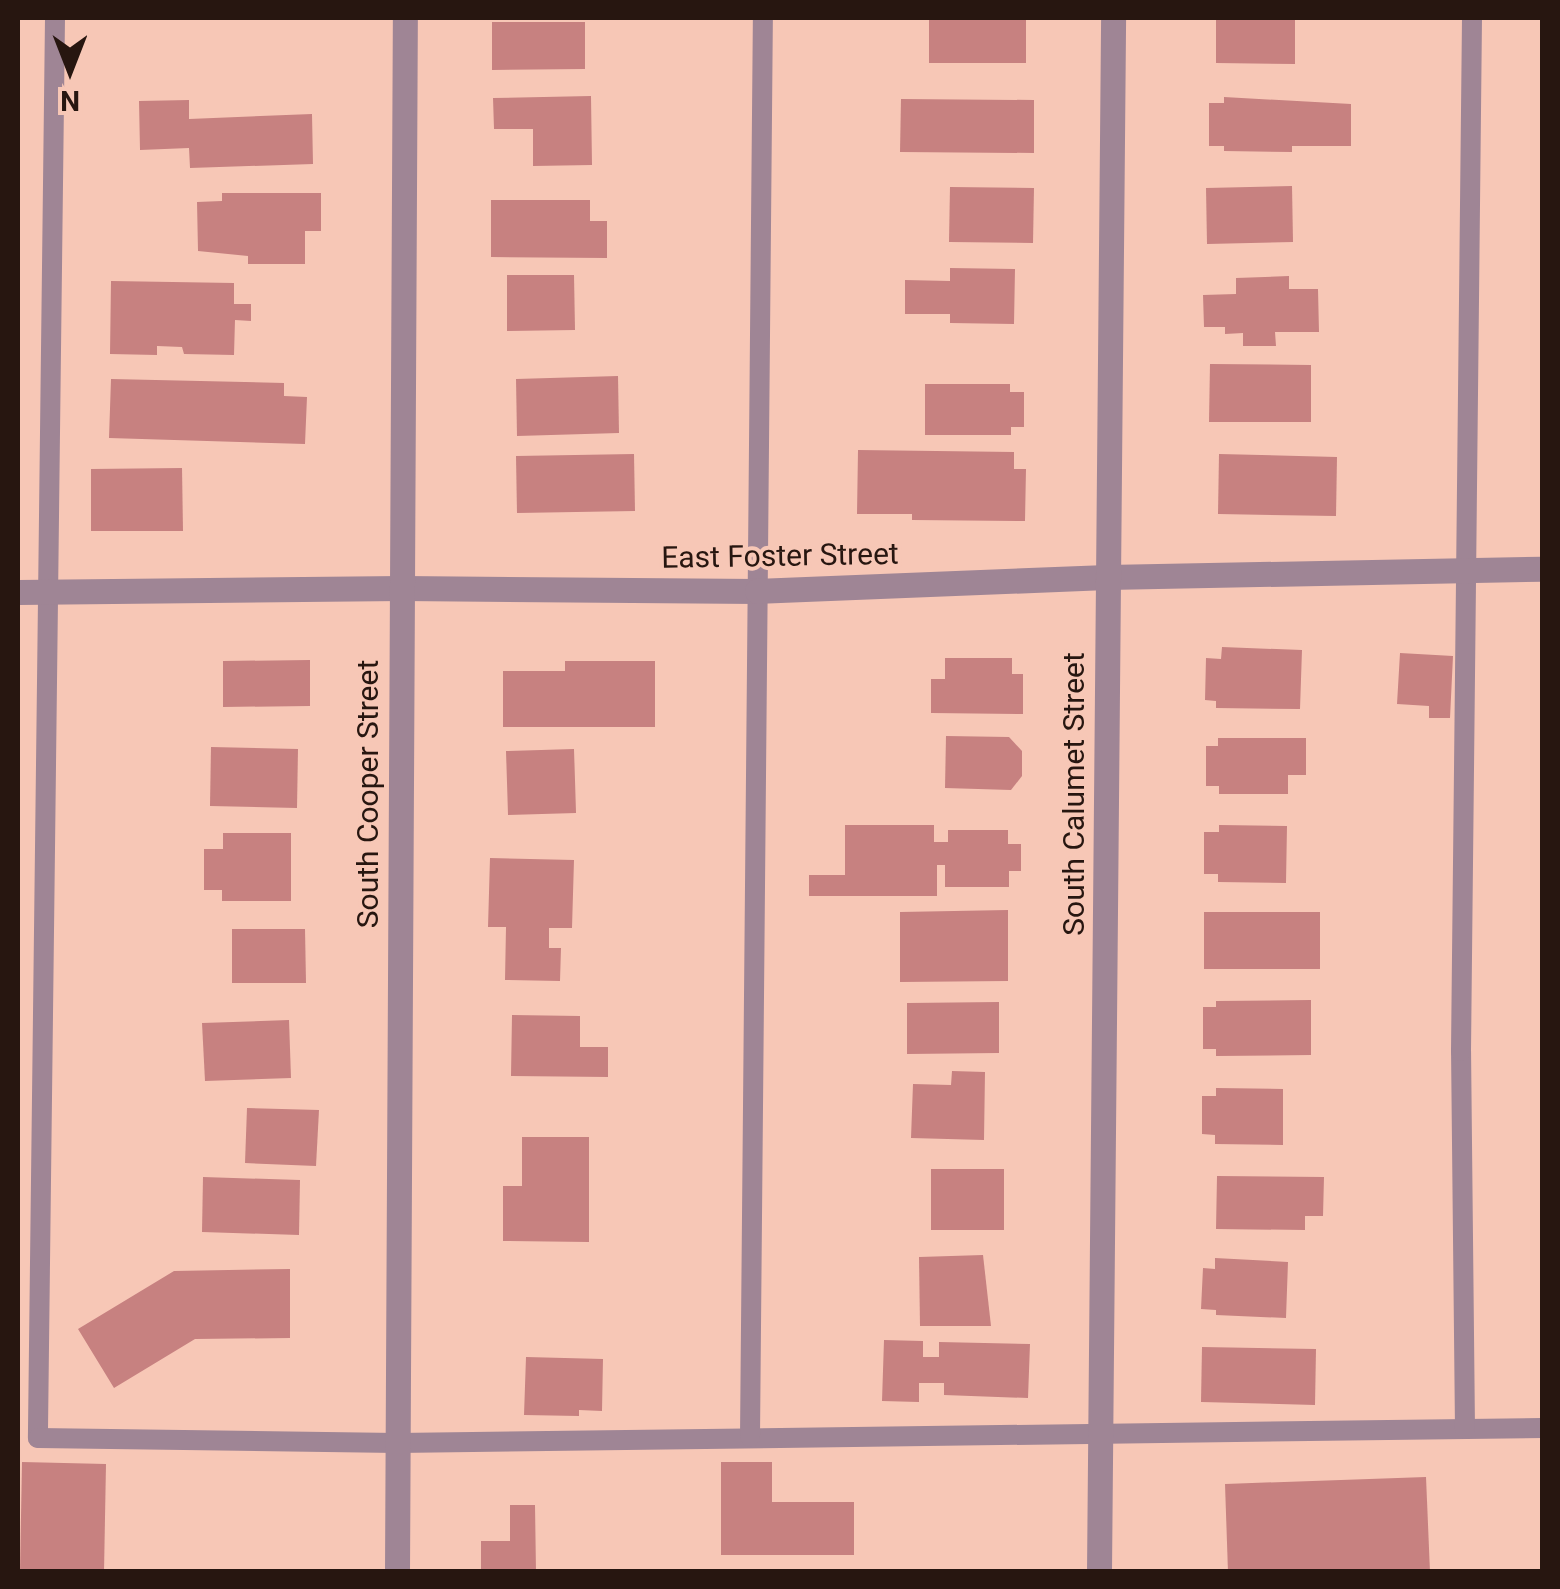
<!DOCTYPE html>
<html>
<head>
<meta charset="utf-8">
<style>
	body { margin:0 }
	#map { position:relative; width:1560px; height:1589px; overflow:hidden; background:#f7c7b6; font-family:Roboto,sans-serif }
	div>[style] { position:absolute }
	.building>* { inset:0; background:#c78180 }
	.service>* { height:20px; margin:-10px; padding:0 10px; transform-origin:10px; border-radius:10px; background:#9f8595 }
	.minor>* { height:25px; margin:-12.5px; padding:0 12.5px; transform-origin:12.5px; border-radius:12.5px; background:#9f8595 }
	span { translate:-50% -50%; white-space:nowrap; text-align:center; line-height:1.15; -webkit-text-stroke:8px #f7c7b6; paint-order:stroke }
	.street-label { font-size:30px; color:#271610 }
	.frame { position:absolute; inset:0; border:20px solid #271610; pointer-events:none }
	.north { position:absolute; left:20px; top:20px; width:100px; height:100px; -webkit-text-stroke:8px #f7c7b6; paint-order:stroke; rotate:180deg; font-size:28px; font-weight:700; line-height:40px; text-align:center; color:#271610 }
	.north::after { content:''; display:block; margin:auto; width:35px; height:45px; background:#271610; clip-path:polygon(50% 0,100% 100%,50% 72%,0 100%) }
</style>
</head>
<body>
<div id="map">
	<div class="building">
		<i style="clip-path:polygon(929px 18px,1026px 18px,1026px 63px,929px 63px)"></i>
		<i style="clip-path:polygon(1216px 18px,1295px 18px,1295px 64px,1216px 63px)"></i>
		<i style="clip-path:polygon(492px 22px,585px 22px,585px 69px,492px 70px)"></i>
		<i style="clip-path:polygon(591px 96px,592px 165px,533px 166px,533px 129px,494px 129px,493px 98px)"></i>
		<i style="clip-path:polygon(1224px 97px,1351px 104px,1351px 146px,1292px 146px,1292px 152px,1224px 151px,1224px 146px,1209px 146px,1209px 103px,1224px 103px)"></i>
		<i style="clip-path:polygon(901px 99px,1034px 100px,1034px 153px,900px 152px)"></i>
		<i style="clip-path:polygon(189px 100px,189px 119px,312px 114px,313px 164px,190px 168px,189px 148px,140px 150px,139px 101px)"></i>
		<i style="clip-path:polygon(1292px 186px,1293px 242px,1207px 244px,1206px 188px)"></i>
		<i style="clip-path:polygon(950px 187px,1034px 188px,1033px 243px,949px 242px)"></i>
		<i style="clip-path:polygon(222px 193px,321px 193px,321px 231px,305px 231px,305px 264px,248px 264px,248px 256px,198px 251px,197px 202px,222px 201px)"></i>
		<i style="clip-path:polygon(491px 200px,590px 200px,590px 221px,607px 221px,607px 258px,491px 257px)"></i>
		<i style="clip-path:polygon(950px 268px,1015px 269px,1014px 324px,950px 323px,950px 314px,905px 314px,905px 280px,950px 281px)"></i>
		<i style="clip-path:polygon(507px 275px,574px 275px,575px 330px,507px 331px)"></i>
		<i style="clip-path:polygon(1289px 276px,1289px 289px,1318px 289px,1319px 332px,1275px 332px,1276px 346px,1243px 346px,1243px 333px,1225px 334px,1225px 327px,1204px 327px,1203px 295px,1236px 294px,1236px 278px)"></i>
		<i style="clip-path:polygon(111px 281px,234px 283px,234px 304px,251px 304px,251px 321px,235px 320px,234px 355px,184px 354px,182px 347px,157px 346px,157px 355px,110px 354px)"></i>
		<i style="clip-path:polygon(1210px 364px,1311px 365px,1311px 422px,1209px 422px)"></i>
		<i style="clip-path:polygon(618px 376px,619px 433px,517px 436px,516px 379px)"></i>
		<i style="clip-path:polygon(111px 379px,284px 383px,284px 396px,307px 397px,305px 444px,109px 438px)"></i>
		<i style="clip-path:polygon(925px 384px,1010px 384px,1010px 392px,1024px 392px,1024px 427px,1011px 427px,1011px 435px,925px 435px)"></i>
		<i style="clip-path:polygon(858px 450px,1014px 452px,1014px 469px,1026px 469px,1025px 521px,912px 520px,912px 514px,857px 514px)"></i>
		<i style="clip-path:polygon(634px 454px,635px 511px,517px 513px,516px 456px)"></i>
		<i style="clip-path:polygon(1219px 454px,1337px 457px,1336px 516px,1218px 514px)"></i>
		<i style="clip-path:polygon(182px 468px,183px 531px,91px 531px,91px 469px)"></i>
		<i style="clip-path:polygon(1222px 647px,1302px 650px,1300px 709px,1216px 708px,1216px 701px,1205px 700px,1206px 658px,1221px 659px)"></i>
		<i style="clip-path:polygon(1400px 653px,1453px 656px,1450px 718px,1429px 718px,1429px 706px,1397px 704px)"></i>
		<i style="clip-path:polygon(945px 658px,1012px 658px,1012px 674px,1023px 674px,1023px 714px,931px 713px,931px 679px,945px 679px)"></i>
		<i style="clip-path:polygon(310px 660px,310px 706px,223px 707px,223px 661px)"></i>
		<i style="clip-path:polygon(565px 661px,655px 661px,655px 727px,503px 727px,503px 671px,565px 671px)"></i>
		<i style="clip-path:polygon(946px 736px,1009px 737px,1022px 751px,1022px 776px,1011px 790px,945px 788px)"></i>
		<i style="clip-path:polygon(1218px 738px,1306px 738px,1306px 775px,1288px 775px,1288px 794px,1219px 794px,1219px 786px,1206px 786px,1206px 746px,1218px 746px)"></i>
		<i style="clip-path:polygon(211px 747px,298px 749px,297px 808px,210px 806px)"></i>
		<i style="clip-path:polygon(574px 749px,576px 813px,508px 815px,506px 751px)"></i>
		<i style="clip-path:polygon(845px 825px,934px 825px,934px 842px,948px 842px,948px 830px,1008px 830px,1008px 844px,1021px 844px,1021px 871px,1009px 871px,1009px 887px,945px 887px,945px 865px,937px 865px,937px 896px,809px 896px,809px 875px,845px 875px)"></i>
		<i style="clip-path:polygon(1219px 825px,1287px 826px,1286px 883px,1218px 882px,1218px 874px,1204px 874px,1204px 832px,1219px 832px)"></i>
		<i style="clip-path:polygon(223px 833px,291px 833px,291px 901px,222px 901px,222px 890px,204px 890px,204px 849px,223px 849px)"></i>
		<i style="clip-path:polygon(490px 858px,574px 860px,572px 928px,549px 928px,549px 948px,561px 948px,560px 981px,505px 980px,506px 927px,488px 927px)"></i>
		<i style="clip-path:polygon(1008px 910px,1008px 981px,900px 982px,900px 912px)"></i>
		<i style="clip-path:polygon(1204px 912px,1320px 912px,1320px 969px,1204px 969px)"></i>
		<i style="clip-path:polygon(232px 929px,305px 929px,306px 983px,232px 983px)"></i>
		<i style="clip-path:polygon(1311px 1000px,1311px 1055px,1216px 1056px,1216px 1049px,1203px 1049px,1203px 1007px,1216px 1007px,1216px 1001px)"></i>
		<i style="clip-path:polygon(999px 1002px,999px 1053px,907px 1054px,907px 1003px)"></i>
		<i style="clip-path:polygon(512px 1015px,580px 1016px,580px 1047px,608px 1047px,608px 1077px,511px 1076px)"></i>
		<i style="clip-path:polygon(289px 1020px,291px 1078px,205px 1081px,202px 1023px)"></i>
		<i style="clip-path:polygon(952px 1071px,985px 1072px,984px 1140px,911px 1138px,913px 1084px,951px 1085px)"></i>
		<i style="clip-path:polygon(1216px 1088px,1283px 1089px,1283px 1145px,1215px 1144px,1215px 1135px,1202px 1134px,1202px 1096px,1216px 1096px)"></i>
		<i style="clip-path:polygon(247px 1108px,319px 1110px,316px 1166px,245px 1163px)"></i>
		<i style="clip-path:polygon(522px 1137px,589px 1137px,589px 1242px,503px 1241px,503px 1186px,522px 1186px)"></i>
		<i style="clip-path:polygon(931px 1169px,1004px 1169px,1004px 1230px,931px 1230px)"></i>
		<i style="clip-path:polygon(1217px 1176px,1324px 1177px,1323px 1216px,1305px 1216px,1305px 1230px,1216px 1229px)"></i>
		<i style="clip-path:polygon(203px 1177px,300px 1180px,299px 1235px,202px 1232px)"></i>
		<i style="clip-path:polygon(983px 1255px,991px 1326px,920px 1326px,919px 1257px)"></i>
		<i style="clip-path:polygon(1215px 1258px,1288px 1262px,1286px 1318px,1216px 1315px,1216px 1310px,1201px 1309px,1203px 1268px,1215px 1269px)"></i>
		<i style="clip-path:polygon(290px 1269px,290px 1338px,195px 1339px,114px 1388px,78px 1329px,174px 1271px)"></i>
		<i style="clip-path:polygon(884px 1340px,923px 1341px,923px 1357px,939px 1357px,939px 1342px,1030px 1344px,1028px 1398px,944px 1395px,944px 1383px,919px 1383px,919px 1402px,882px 1401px)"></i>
		<i style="clip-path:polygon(1202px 1347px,1316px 1349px,1315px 1405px,1201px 1402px)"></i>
		<i style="clip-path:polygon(526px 1357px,603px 1359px,602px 1411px,579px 1410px,579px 1416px,524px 1415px)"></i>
		<i style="clip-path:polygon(22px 1462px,106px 1464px,104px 1572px,20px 1572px)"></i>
		<i style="clip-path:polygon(721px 1462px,772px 1462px,772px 1502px,854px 1502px,854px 1555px,721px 1555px)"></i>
		<i style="clip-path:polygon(1426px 1477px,1430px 1572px,1228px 1572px,1225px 1484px)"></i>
		<i style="clip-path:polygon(510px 1505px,535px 1505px,536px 1572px,481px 1572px,481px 1541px,510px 1541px)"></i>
	</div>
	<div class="service">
		<i style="left:55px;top:18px;width:1420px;rotate:90.69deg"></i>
		<i style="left:38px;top:1438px;width:359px;rotate:0.8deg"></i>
		<i style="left:397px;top:1443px;width:1145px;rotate:-0.75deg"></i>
		<i style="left:1465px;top:1429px;width:378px;rotate:-90.6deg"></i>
		<i style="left:1461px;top:1051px;width:1033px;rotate:-89.39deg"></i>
		<i style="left:750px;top:1437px;width:1419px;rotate:-89.48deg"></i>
	</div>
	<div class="minor">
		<i style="left:18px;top:592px;width:384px;rotate:-0.6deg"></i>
		<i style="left:402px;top:588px;width:355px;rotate:0.5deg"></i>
		<i style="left:757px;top:591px;width:350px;rotate:-2.3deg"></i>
		<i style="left:1107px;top:577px;width:435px;rotate:-1.1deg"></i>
		<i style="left:397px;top:1572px;width:1554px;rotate:-89.71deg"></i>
		<i style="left:1099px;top:1572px;width:1554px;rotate:-89.48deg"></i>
	</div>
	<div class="street-label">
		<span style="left:780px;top:556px;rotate:-1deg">East Foster Street</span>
		<span style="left:368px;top:794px;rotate:-90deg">South Cooper Street</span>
		<span style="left:1074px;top:794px;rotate:-90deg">South Calumet Street</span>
	</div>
	<div class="frame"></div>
	<div class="north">N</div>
</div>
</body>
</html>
